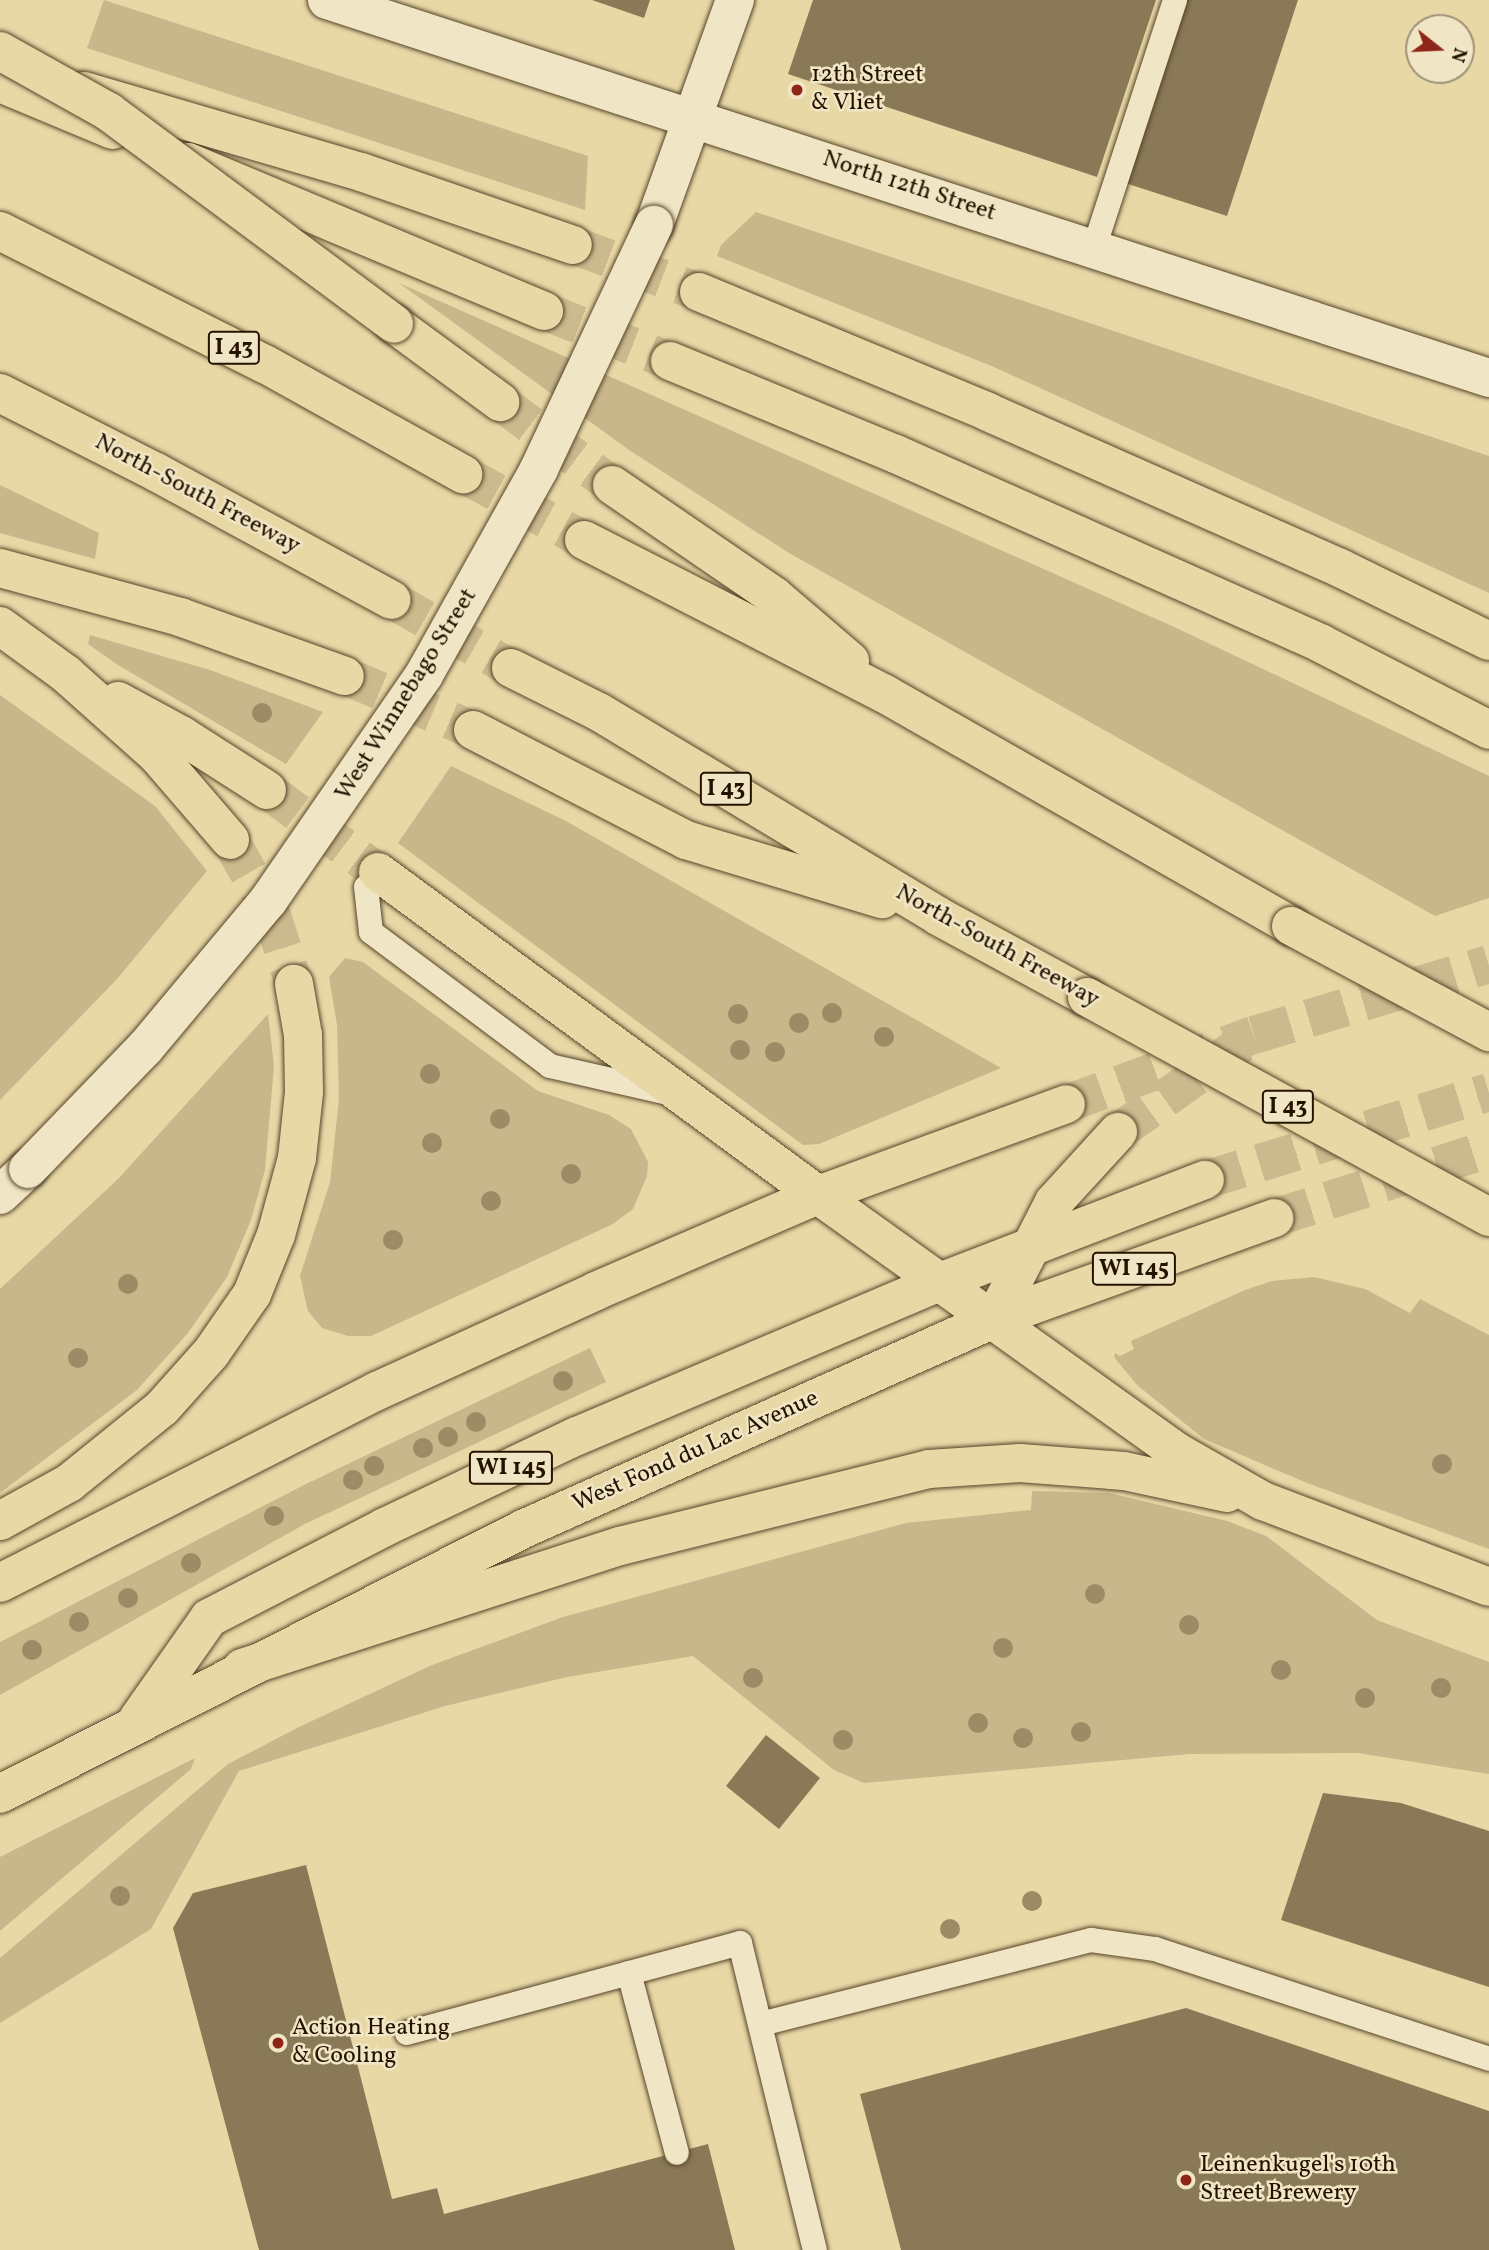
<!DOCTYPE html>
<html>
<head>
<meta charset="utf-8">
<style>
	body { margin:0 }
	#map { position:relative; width:1489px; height:2250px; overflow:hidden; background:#e8d8a6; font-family:Vollkorn,serif }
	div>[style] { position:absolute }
	.green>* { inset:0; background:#c7b78a }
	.building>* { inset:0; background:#8a7956 }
	.primary-tunnel>* { height:38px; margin-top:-19px; transform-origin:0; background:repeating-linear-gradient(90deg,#cbba8d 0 38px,transparent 0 57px) }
	.motorway-tunnel>* { height:38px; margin-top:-19px; transform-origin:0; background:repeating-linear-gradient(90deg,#cbba8d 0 38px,transparent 0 57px) }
	.roads { filter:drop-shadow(0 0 2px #56442a) drop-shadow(0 0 2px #56442a) }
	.service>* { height:24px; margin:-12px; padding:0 12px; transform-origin:12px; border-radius:12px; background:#f0e6c5 }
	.tertiary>* { height:38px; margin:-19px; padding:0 19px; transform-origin:19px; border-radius:19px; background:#f0e6c5 }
	.primary>* { height:38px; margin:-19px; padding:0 19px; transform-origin:19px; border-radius:19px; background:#e8d8a6 }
	.motorway>* { height:38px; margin:-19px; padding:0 19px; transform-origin:19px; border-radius:19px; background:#e8d8a6 }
	.bridges { filter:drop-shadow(0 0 2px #56442a) drop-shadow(0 0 2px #56442a) }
	.tertiary-bridge>* { height:38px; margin:-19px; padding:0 19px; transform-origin:19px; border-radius:19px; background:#f0e6c5 }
	.motorway-bridge>* { height:38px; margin:-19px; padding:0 19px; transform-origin:19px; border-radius:19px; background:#e8d8a6 }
	.trees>* { width:20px; height:20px; margin:-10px; border-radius:50%; background:#9c8b65 }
	.dots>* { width:19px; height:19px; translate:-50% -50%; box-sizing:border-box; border:4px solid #f0e6c5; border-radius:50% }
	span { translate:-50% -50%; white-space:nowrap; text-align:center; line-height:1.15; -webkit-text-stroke:5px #f0e6c5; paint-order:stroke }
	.shield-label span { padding:2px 5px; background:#f0e6c5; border:2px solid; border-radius:5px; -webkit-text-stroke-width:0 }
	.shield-label { font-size:23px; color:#251300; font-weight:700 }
	.poi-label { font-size:24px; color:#251300 }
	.left { translate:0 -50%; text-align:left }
	.street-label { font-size:24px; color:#251300 }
	.north { position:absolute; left:1405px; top:14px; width:70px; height:70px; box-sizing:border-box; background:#f0e6c5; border:2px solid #9f9276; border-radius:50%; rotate:108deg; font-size:19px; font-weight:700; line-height:28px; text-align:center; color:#251300 }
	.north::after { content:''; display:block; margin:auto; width:24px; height:32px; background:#8f2418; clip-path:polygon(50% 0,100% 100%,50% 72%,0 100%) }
</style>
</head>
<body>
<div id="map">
	<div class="green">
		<i style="clip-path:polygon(104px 0,588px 156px,585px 210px,87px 48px)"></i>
		<i style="clip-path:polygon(756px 212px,1489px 456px,1489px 593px,994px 367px,717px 256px,721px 245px)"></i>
		<i style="clip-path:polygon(399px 283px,1172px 626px,1489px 776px,1489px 898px,1435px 916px,789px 553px,629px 450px)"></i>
		<i style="clip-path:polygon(0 485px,99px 533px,95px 559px,0 533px)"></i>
		<i style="clip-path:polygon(90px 635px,210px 670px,323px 712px,286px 764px,118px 665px,88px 644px)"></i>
		<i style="clip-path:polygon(0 695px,155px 806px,207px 871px,117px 979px,0 1100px)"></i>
		<i style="clip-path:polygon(451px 766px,566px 821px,1001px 1068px,819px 1144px,803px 1145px,398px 843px)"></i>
		<i style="clip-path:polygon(345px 958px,363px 962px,538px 1091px,609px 1115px,631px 1129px,648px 1162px,647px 1176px,633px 1209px,613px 1224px,371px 1336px,348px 1336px,322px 1328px,308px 1311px,300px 1276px,330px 1182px,339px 1099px,337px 1025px,329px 977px)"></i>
		<i style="clip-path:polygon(268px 1014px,274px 1066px,265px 1170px,251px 1220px,227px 1277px,188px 1333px,137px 1390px,0 1493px,0 1289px,118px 1179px)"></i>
		<i style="clip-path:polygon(1314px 1277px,1365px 1289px,1410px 1313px,1420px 1299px,1489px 1335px,1489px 1549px,1307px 1483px,1204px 1439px,1137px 1385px,1114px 1357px,1115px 1353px,1120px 1356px,1134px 1349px,1131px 1341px,1245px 1290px,1272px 1281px)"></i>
		<i style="clip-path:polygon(590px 1348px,606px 1382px,305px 1524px,0 1695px,0 1642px,304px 1485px)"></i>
		<i style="clip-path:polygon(1032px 1491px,1109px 1493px,1227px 1521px,1266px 1536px,1377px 1620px,1489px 1662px,1489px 1774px,1358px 1753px,1190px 1754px,864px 1783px,834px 1770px,693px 1656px,567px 1677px,445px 1706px,239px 1771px,151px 1929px,0 2023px,0 1958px,228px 1764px,299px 1727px,432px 1665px,563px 1617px,906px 1523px,1031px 1510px)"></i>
		<i style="clip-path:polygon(195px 1758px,191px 1769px,0 1931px,0 1857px)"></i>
	</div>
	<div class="building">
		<i style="clip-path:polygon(592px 0,650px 0,644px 18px)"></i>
		<i style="clip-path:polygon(813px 0,1156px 0,1097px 177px,788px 74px)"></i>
		<i style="clip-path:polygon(1182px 0,1298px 0,1227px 216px,1122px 182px)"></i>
		<i style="clip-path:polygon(766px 1735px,820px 1778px,779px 1829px,726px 1786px)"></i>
		<i style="clip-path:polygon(1323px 1793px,1401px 1803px,1489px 1831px,1489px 1987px,1281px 1920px)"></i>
		<i style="clip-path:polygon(306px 1865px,392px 2199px,437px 2188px,444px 2214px,708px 2144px,735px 2250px,259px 2250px,173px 1928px,193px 1893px)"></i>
		<i style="clip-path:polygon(1186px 2008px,1489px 2111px,1489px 2250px,901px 2250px,860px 2094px)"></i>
	</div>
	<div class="primary-tunnel">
		<i style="left:1066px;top:1104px;width:200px;rotate:-20.2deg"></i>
		<i style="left:1254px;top:1035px;width:245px;rotate:-16.8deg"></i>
		<i style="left:1205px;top:1180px;width:297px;rotate:-17.2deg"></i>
		<i style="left:1274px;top:1218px;width:226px;rotate:-17.8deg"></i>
	</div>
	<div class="motorway-tunnel">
		<i style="left:573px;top:245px;width:134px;rotate:20.5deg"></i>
		<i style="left:544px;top:311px;width:136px;rotate:21.6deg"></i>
		<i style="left:500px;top:402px;width:139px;rotate:36.5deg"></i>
		<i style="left:463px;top:474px;width:138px;rotate:28.6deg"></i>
		<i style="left:392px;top:600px;width:137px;rotate:29.7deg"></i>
		<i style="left:345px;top:676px;width:139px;rotate:22.9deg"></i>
		<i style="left:267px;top:790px;width:138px;rotate:36.5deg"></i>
		<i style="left:230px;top:840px;width:83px;rotate:60.3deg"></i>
		<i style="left:271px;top:912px;width:76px;rotate:72.3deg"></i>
		<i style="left:1118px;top:1132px;width:167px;rotate:-35.5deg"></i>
	</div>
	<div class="roads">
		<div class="service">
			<i style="left:1094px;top:248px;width:261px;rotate:-71.9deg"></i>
			<i style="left:366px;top:887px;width:45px;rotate:83.7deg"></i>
			<i style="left:371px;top:932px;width:224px;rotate:36.8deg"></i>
			<i style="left:550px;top:1066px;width:122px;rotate:12.8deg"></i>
			<i style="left:629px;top:1973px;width:186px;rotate:75.1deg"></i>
			<i style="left:761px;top:2024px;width:341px;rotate:-14.3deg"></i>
			<i style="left:1091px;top:1940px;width:65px;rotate:8deg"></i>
			<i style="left:1155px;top:1949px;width:352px;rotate:18.2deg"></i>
			<i style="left:407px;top:2033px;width:345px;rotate:-15.1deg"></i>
			<i style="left:740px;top:1943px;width:316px;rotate:76.3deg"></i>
		</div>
		<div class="tertiary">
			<i style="left:327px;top:0;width:1222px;rotate:18.02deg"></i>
			<i style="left:654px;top:225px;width:239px;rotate:-70.2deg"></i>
			<i style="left:0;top:1195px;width:38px;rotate:-43deg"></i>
		</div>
		<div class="primary">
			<i style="left:0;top:1583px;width:423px;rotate:-27deg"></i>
			<i style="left:377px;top:1391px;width:241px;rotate:-24.5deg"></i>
			<i style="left:596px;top:1291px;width:242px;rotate:-23.4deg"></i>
			<i style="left:818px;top:1195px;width:264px;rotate:-20.1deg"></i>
			<i style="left:138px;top:1719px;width:123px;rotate:-54.9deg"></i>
			<i style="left:209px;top:1618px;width:198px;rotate:-27.3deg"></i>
			<i style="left:385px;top:1527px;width:212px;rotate:-25.4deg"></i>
			<i style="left:577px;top:1436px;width:394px;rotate:-23deg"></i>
			<i style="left:940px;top:1282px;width:284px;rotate:-21.1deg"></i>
			<i style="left:0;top:1794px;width:586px;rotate:-26.87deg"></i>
			<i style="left:523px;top:1529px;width:516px;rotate:-24.03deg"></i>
			<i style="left:994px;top:1319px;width:298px;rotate:-19.8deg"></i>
		</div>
		<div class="motorway">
			<i style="left:0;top:83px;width:122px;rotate:22.6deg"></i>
			<i style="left:84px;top:91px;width:289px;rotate:16.3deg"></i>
			<i style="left:361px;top:172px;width:224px;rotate:19deg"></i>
			<i style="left:188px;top:162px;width:386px;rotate:22.7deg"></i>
			<i style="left:0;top:231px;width:297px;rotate:26.7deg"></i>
			<i style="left:265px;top:364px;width:227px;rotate:29.1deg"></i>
			<i style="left:699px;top:292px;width:313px;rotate:22.5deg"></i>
			<i style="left:988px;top:412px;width:385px;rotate:23.9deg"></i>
			<i style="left:1340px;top:568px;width:166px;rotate:26.1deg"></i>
			<i style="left:394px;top:324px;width:132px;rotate:36.3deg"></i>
			<i style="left:670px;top:361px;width:244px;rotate:22.4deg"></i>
			<i style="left:896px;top:454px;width:466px;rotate:24deg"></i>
			<i style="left:1322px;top:644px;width:188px;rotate:27.2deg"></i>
			<i style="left:0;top:393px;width:175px;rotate:26.9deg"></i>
			<i style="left:156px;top:472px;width:268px;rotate:28.5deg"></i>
			<i style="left:612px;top:485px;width:196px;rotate:34.4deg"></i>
			<i style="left:774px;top:596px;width:100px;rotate:40.5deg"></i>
			<i style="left:584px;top:540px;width:338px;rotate:27.1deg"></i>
			<i style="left:885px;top:694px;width:468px;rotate:29.7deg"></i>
			<i style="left:0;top:568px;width:187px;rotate:15.2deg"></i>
			<i style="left:180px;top:617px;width:175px;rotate:19.7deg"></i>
			<i style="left:0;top:626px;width:82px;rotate:36deg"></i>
			<i style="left:66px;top:674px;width:122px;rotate:41.7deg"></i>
			<i style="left:157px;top:755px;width:112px;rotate:49.3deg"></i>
			<i style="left:511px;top:668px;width:98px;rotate:26.6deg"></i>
			<i style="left:599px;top:712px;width:396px;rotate:31deg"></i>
			<i style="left:938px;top:916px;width:170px;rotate:28.5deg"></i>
			<i style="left:118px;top:701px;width:72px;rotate:28.4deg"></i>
			<i style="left:181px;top:735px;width:102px;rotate:32.6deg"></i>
			<i style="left:473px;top:730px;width:240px;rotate:27.3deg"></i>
			<i style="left:686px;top:840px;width:205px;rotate:16.8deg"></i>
			<i style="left:378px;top:872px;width:546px;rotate:36.28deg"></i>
			<i style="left:818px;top:1195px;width:442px;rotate:35.6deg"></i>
			<i style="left:1177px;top:1452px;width:99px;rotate:29.7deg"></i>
			<i style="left:1263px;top:1501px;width:242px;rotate:20.8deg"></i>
			<i style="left:994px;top:1319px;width:131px;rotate:-62.9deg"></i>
			<i style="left:1054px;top:1202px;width:95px;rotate:-47.6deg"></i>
			<i style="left:0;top:1521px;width:79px;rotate:-28.8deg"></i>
			<i style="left:69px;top:1483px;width:119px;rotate:-38.9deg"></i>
			<i style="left:162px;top:1408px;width:74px;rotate:-48.3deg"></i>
			<i style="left:211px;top:1353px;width:72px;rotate:-55.2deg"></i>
			<i style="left:252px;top:1294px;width:64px;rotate:-67.9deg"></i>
			<i style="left:276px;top:1235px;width:80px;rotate:-74.7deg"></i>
			<i style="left:297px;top:1158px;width:66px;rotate:-83.9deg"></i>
			<i style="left:304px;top:1092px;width:57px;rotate:-91deg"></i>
			<i style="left:303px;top:1035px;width:52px;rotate:-100deg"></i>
			<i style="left:242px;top:1668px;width:397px;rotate:-17.9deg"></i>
			<i style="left:620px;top:1546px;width:318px;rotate:-14deg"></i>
			<i style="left:929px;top:1469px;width:91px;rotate:-3.8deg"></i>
			<i style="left:1020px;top:1463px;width:104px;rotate:4.4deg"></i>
			<i style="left:1124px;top:1471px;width:105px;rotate:12.1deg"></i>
		</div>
	</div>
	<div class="bridges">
		<div class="tertiary-bridge">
			<i style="left:28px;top:1169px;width:168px;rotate:-46deg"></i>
			<i style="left:145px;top:1048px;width:192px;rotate:-50.1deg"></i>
			<i style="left:268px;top:901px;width:275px;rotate:-55.4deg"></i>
			<i style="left:424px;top:675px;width:236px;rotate:-60.8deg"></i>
			<i style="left:539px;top:469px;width:270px;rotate:-64.8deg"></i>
		</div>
		<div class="motorway-bridge">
			<i style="left:0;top:51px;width:125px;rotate:29.2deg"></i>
			<i style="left:109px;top:112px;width:355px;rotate:36.6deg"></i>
			<i style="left:1291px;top:926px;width:225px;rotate:28.2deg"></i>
			<i style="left:1087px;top:997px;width:458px;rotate:28.7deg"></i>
		</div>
	</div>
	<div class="trees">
		<i style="left:262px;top:713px"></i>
		<i style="left:832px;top:1013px"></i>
		<i style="left:738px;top:1014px"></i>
		<i style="left:799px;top:1023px"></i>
		<i style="left:884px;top:1037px"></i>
		<i style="left:740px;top:1050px"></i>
		<i style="left:775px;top:1052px"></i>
		<i style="left:430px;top:1074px"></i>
		<i style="left:500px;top:1119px"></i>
		<i style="left:432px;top:1143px"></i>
		<i style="left:571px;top:1174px"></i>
		<i style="left:491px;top:1201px"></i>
		<i style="left:393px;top:1240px"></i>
		<i style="left:128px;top:1284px"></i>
		<i style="left:78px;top:1358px"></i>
		<i style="left:563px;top:1381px"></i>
		<i style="left:476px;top:1422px"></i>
		<i style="left:448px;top:1437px"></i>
		<i style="left:423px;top:1448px"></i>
		<i style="left:1442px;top:1464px"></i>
		<i style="left:374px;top:1466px"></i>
		<i style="left:353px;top:1480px"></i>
		<i style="left:274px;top:1516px"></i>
		<i style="left:191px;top:1563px"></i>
		<i style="left:1095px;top:1594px"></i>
		<i style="left:128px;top:1598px"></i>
		<i style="left:79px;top:1622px"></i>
		<i style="left:1189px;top:1625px"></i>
		<i style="left:1003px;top:1648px"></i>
		<i style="left:32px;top:1650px"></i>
		<i style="left:1281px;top:1670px"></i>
		<i style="left:753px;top:1678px"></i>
		<i style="left:1441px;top:1688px"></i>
		<i style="left:1365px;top:1698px"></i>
		<i style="left:978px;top:1723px"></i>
		<i style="left:1081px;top:1732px"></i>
		<i style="left:1023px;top:1738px"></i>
		<i style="left:843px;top:1740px"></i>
		<i style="left:120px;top:1896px"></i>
		<i style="left:1032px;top:1901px"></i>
		<i style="left:950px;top:1929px"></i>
	</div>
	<div class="dots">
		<i style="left:797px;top:90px;background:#8f2418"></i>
		<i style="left:278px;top:2043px;background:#8f2418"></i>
		<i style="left:1186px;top:2180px;background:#8f2418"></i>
	</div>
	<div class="shield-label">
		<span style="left:234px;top:348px">I 43</span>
		<span style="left:726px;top:789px">I 43</span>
		<span style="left:1288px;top:1107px">I 43</span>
		<span style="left:1134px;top:1269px">WI 145</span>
		<span style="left:511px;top:1468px">WI 145</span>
	</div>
	<div class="poi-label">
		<span class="left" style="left:811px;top:90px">12th Street<br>&amp; Vliet</span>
		<span class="left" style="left:292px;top:2043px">Action Heating<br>&amp; Cooling</span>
		<span class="left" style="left:1200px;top:2180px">Leinenkugel's 10th<br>Street Brewery</span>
	</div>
	<div class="street-label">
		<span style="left:909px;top:187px;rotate:18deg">North 12th Street</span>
		<span style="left:197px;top:495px;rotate:28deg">North-South Freeway</span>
		<span style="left:407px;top:695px;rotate:-58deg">West Winnebago Street</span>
		<span style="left:997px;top:947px;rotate:29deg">North-South Freeway</span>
		<span style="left:696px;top:1452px;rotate:-24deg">West Fond du Lac Avenue</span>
	</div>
	<div class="north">N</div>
</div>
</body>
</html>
